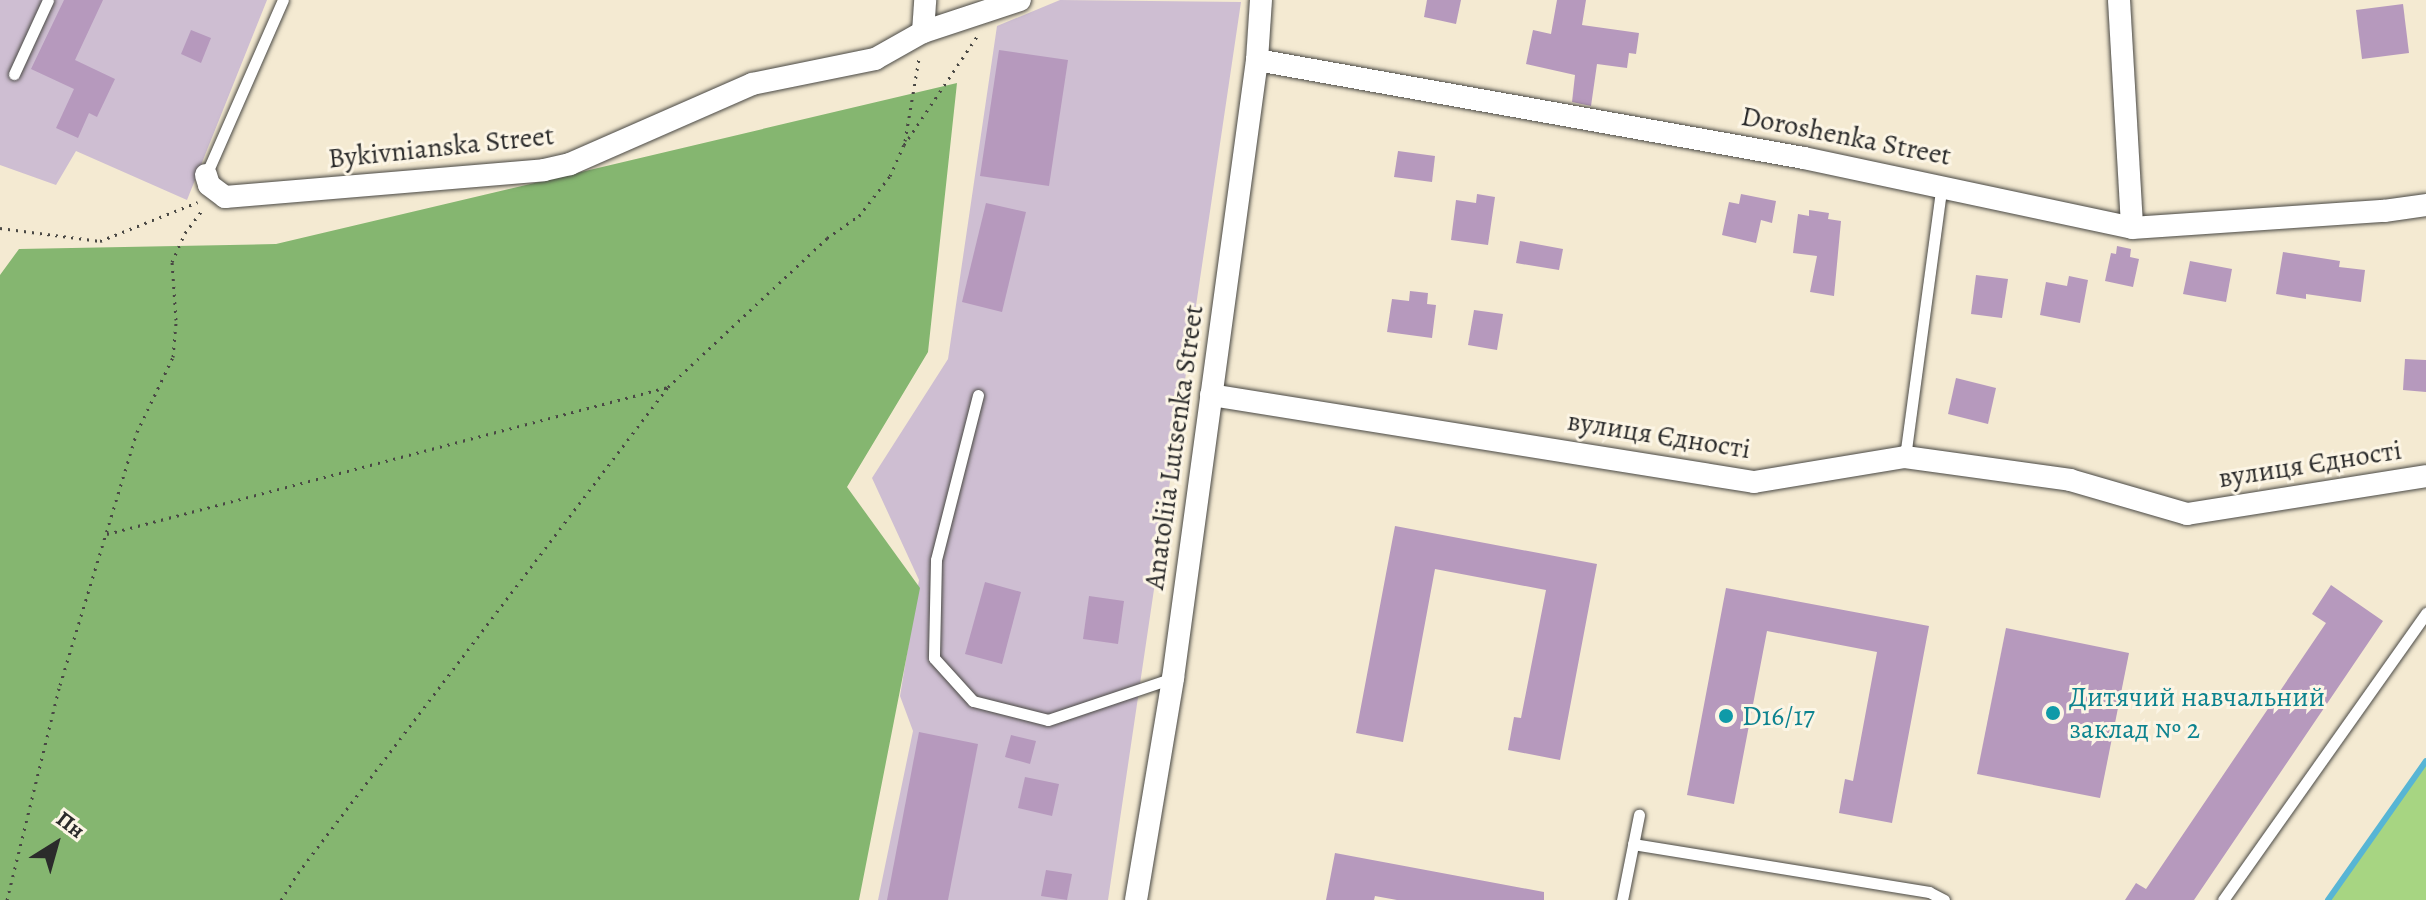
<!DOCTYPE html>
<html>
<head>
<meta charset="utf-8">
<style>
	body { margin:0 }
	#map { position:relative; width:2426px; height:900px; overflow:hidden; background:#f4ead2; font-family:Alegreya,serif }
	div>[style] { position:absolute }
	.industrial>* { inset:0; background:#cebed2 }
	.green>* { inset:0; background:#a7d582 }
	.forest>* { inset:0; background:#85b670 }
	.stream>* { height:6px; margin:-3px; padding:0 3px; transform-origin:3px; border-radius:3px; background:#57b5d5 }
	.building>* { inset:0; background:#b699bd }
	.path>* { height:3px; margin-top:-1.5px; transform-origin:0; background:repeating-linear-gradient(90deg,#494844 0 2px,transparent 0 8px) }
	.roads { filter:drop-shadow(0 0 2px #494844) drop-shadow(0 0 2px #494844) }
	.lane>* { height:11px; margin:-5.5px; padding:0 5.5px; transform-origin:5.5px; border-radius:5.5px; background:#fff }
	.street>* { height:22px; margin:-11px; padding:0 11px; transform-origin:11px; border-radius:11px; background:#fff }
	.dots>* { width:22px; height:22px; translate:-50% -50%; box-sizing:border-box; border:4px solid #fcf5e5; border-radius:50% }
	span { translate:-50% -50%; white-space:nowrap; text-align:center; line-height:1.15; -webkit-text-stroke:6px #fcf5e5; paint-order:stroke }
	.street-label { font-size:28px; color:#2b2b2b }
	.culture-label { font-size:28px; color:#0d838f }
	.left { translate:0 -50%; text-align:left }
	.north { position:absolute; left:16px; top:804px; width:80px; height:80px; -webkit-text-stroke:6px #fcf5e5; paint-order:stroke; rotate:37deg; font-size:22px; font-weight:700; line-height:32px; text-align:center; color:#2b2b2b }
	.north::after { content:''; display:block; margin:auto; width:28px; height:36px; background:#2b2b2b; clip-path:polygon(50% 0,100% 100%,50% 72%,0 100%) }
</style>
</head>
<body>
<div id="map">
	<div class="industrial">
		<i style="clip-path:polygon(0 0,267px 0,187px 200px,76px 151px,56px 185px,0 165px)"></i>
		<i style="clip-path:polygon(1060px 0,1241px 2px,1108px 900px,878px 900px,913px 731px,900px 696px,919px 580px,872px 478px,948px 359px,997px 26px)"></i>
	</div>
	<div class="green">
		<i style="clip-path:polygon(2426px 761px,2426px 900px,2328px 900px)"></i>
	</div>
	<div class="forest">
		<i style="clip-path:polygon(957px 83px,928px 352px,847px 487px,920px 588px,859px 900px,0 900px,0 275px,19px 249px,276px 244px)"></i>
	</div>
	<div class="stream">
		<i style="left:2328px;top:900px;width:170px;rotate:-54.8deg"></i>
	</div>
	<div class="building">
		<i style="clip-path:polygon(64px 0,103px 0,75px 60px,115px 79px,97px 117px,89px 113px,78px 138px,56px 128px,74px 89px,31px 69px)"></i>
		<i style="clip-path:polygon(1427px 0,1461px 0,1456px 24px,1424px 17px)"></i>
		<i style="clip-path:polygon(1557px 0,1586px 0,1582px 25px,1639px 33px,1636px 54px,1629px 53px,1627px 68px,1597px 64px,1591px 106px,1572px 102px,1575px 75px,1526px 64px,1533px 30px,1551px 34px)"></i>
		<i style="clip-path:polygon(2403px 4px,2409px 53px,2362px 59px,2356px 10px)"></i>
		<i style="clip-path:polygon(191px 30px,211px 38px,201px 63px,181px 54px)"></i>
		<i style="clip-path:polygon(999px 50px,1068px 60px,1049px 186px,980px 176px)"></i>
		<i style="clip-path:polygon(1398px 151px,1435px 156px,1432px 182px,1394px 177px)"></i>
		<i style="clip-path:polygon(1477px 194px,1495px 197px,1488px 245px,1451px 240px,1456px 200px,1476px 203px)"></i>
		<i style="clip-path:polygon(1741px 194px,1776px 201px,1772px 223px,1761px 220px,1756px 243px,1722px 235px,1729px 202px,1739px 204px)"></i>
		<i style="clip-path:polygon(986px 203px,1026px 212px,1002px 312px,962px 302px)"></i>
		<i style="clip-path:polygon(1809px 210px,1829px 213px,1828px 219px,1841px 221px,1834px 296px,1810px 292px,1817px 256px,1793px 253px,1798px 214px,1809px 216px)"></i>
		<i style="clip-path:polygon(1520px 241px,1563px 249px,1559px 270px,1516px 263px)"></i>
		<i style="clip-path:polygon(2117px 246px,2131px 249px,2130px 257px,2139px 259px,2133px 287px,2105px 281px,2111px 253px,2116px 254px)"></i>
		<i style="clip-path:polygon(2283px 252px,2340px 261px,2339px 267px,2365px 270px,2361px 302px,2306px 294px,2306px 299px,2276px 294px)"></i>
		<i style="clip-path:polygon(2190px 261px,2232px 269px,2226px 302px,2183px 294px)"></i>
		<i style="clip-path:polygon(1976px 275px,2008px 279px,2002px 318px,1971px 314px)"></i>
		<i style="clip-path:polygon(2069px 276px,2088px 280px,2080px 323px,2040px 315px,2046px 282px,2067px 286px)"></i>
		<i style="clip-path:polygon(1410px 291px,1428px 293px,1427px 304px,1436px 305px,1432px 338px,1387px 332px,1392px 299px,1409px 301px)"></i>
		<i style="clip-path:polygon(1474px 310px,1503px 314px,1497px 350px,1468px 345px)"></i>
		<i style="clip-path:polygon(2405px 359px,2426px 360px,2426px 392px,2403px 390px)"></i>
		<i style="clip-path:polygon(1956px 378px,1996px 388px,1988px 424px,1948px 414px)"></i>
		<i style="clip-path:polygon(1395px 526px,1597px 564px,1560px 760px,1508px 750px,1514px 717px,1521px 718px,1546px 590px,1435px 569px,1403px 742px,1356px 733px)"></i>
		<i style="clip-path:polygon(985px 582px,1021px 592px,1002px 664px,965px 654px)"></i>
		<i style="clip-path:polygon(2331px 585px,2383px 621px,2194px 900px,2125px 900px,2136px 883px,2146px 889px,2326px 623px,2312px 614px)"></i>
		<i style="clip-path:polygon(1726px 588px,1929px 626px,1892px 823px,1839px 813px,1845px 779px,1853px 781px,1877px 652px,1767px 631px,1734px 804px,1687px 795px)"></i>
		<i style="clip-path:polygon(1089px 596px,1124px 601px,1118px 644px,1083px 639px)"></i>
		<i style="clip-path:polygon(2006px 628px,2129px 653px,2100px 798px,1977px 774px)"></i>
		<i style="clip-path:polygon(919px 732px,978px 744px,948px 900px,887px 900px)"></i>
		<i style="clip-path:polygon(1011px 735px,1036px 741px,1030px 764px,1005px 757px)"></i>
		<i style="clip-path:polygon(1025px 777px,1059px 784px,1052px 816px,1018px 808px)"></i>
		<i style="clip-path:polygon(1335px 853px,1544px 892px,1544px 900px,1397px 900px,1375px 896px,1374px 900px,1326px 900px)"></i>
		<i style="clip-path:polygon(1046px 870px,1072px 874px,1067px 900px,1041px 896px)"></i>
	</div>
	<div class="path">
		<i style="left:905px;top:141px;width:84px;rotate:-80.4deg"></i>
		<i style="left:0;top:228px;width:101px;rotate:7.4deg"></i>
		<i style="left:100px;top:241px;width:105px;rotate:-21.7deg"></i>
		<i style="left:107px;top:534px;width:580px;rotate:-14.68deg"></i>
		<i style="left:7px;top:900px;width:221px;rotate:-76.2deg"></i>
		<i style="left:60px;top:685px;width:264px;rotate:-73.1deg"></i>
		<i style="left:137px;top:432px;width:83px;rotate:-64.4deg"></i>
		<i style="left:173px;top:357px;width:37px;rotate:-85deg"></i>
		<i style="left:176px;top:320px;width:58px;rotate:-93.9deg"></i>
		<i style="left:172px;top:262px;width:32px;rotate:-66deg"></i>
		<i style="left:185px;top:233px;width:31px;rotate:-53deg"></i>
		<i style="left:281px;top:900px;width:32px;rotate:-58deg"></i>
		<i style="left:298px;top:873px;width:611px;rotate:-52.72deg"></i>
		<i style="left:668px;top:387px;width:218px;rotate:-43.1deg"></i>
		<i style="left:827px;top:238px;width:39px;rotate:-35deg"></i>
		<i style="left:859px;top:216px;width:51px;rotate:-52.2deg"></i>
		<i style="left:890px;top:176px;width:34px;rotate:-66deg"></i>
		<i style="left:904px;top:145px;width:133px;rotate:-56.1deg"></i>
	</div>
	<div class="roads">
		<div class="lane">
			<i style="left:14px;top:74px;width:81px;rotate:-65.3deg"></i>
			<i style="left:206px;top:175px;width:191px;rotate:-66.3deg"></i>
			<i style="left:978px;top:395px;width:170px;rotate:104.3deg"></i>
			<i style="left:936px;top:560px;width:98px;rotate:91.2deg"></i>
			<i style="left:934px;top:658px;width:58px;rotate:47.8deg"></i>
			<i style="left:973px;top:701px;width:77px;rotate:14.2deg"></i>
			<i style="left:1048px;top:720px;width:132px;rotate:-18.6deg"></i>
			<i style="left:1905px;top:457px;width:275px;rotate:-82.3deg"></i>
			<i style="left:1633px;top:844px;width:300px;rotate:9.2deg"></i>
			<i style="left:1929px;top:892px;width:17px;rotate:28deg"></i>
			<i style="left:1622px;top:900px;width:87px;rotate:-78.7deg"></i>
			<i style="left:2223px;top:900px;width:352px;rotate:-54.7deg"></i>
		</div>
		<div class="street">
			<i style="left:2119px;top:0;width:228px;rotate:86.7deg"></i>
			<i style="left:923px;top:32px;width:32px;rotate:-86deg"></i>
			<i style="left:1257px;top:60px;width:556px;rotate:10.16deg"></i>
			<i style="left:1804px;top:158px;width:335px;rotate:12deg"></i>
			<i style="left:2132px;top:228px;width:253px;rotate:-3.9deg"></i>
			<i style="left:2384px;top:211px;width:42px;rotate:-8.1deg"></i>
			<i style="left:206px;top:175px;width:10px;rotate:73deg"></i>
			<i style="left:209px;top:185px;width:20px;rotate:37deg"></i>
			<i style="left:225px;top:197px;width:320px;rotate:-4.8deg"></i>
			<i style="left:544px;top:170px;width:27px;rotate:-13deg"></i>
			<i style="left:570px;top:164px;width:199px;rotate:-23.7deg"></i>
			<i style="left:752px;top:84px;width:126px;rotate:-11.5deg"></i>
			<i style="left:875px;top:59px;width:55px;rotate:-29.4deg"></i>
			<i style="left:923px;top:32px;width:102px;rotate:-18.3deg"></i>
			<i style="left:1211px;top:395px;width:550px;rotate:9.1deg"></i>
			<i style="left:1754px;top:482px;width:153px;rotate:-9.4deg"></i>
			<i style="left:1905px;top:457px;width:167px;rotate:7.9deg"></i>
			<i style="left:2070px;top:480px;width:122px;rotate:16.2deg"></i>
			<i style="left:2187px;top:514px;width:242px;rotate:-9deg"></i>
			<i style="left:1136px;top:900px;width:225px;rotate:-80.5deg"></i>
			<i style="left:1173px;top:678px;width:624px;rotate:-82.26deg"></i>
			<i style="left:1257px;top:60px;width:60px;rotate:-86.2deg"></i>
		</div>
	</div>
	<div class="dots">
		<i style="left:2053px;top:713px;background:#0f9aa8"></i>
		<i style="left:1726px;top:716px;background:#0f9aa8"></i>
	</div>
	<div class="street-label">
		<span style="left:1846px;top:136px;rotate:11deg">Doroshenka Street</span>
		<span style="left:441px;top:147px;rotate:-6deg">Bykivnianska Street</span>
		<span style="left:1659px;top:435px;rotate:9deg">вулиця Єдності</span>
		<span style="left:1174px;top:447px;rotate:-82deg">Anatoliia Lutsenka Street</span>
		<span style="left:2310px;top:464px;rotate:-9deg">вулиця Єдності</span>
	</div>
	<div class="culture-label">
		<span class="left" style="left:2069px;top:713px">Дитячий навчальний<br>заклад № 2</span>
		<span class="left" style="left:1742px;top:716px">D16/17</span>
	</div>
	<div class="north">Пн</div>
</div>
</body>
</html>
